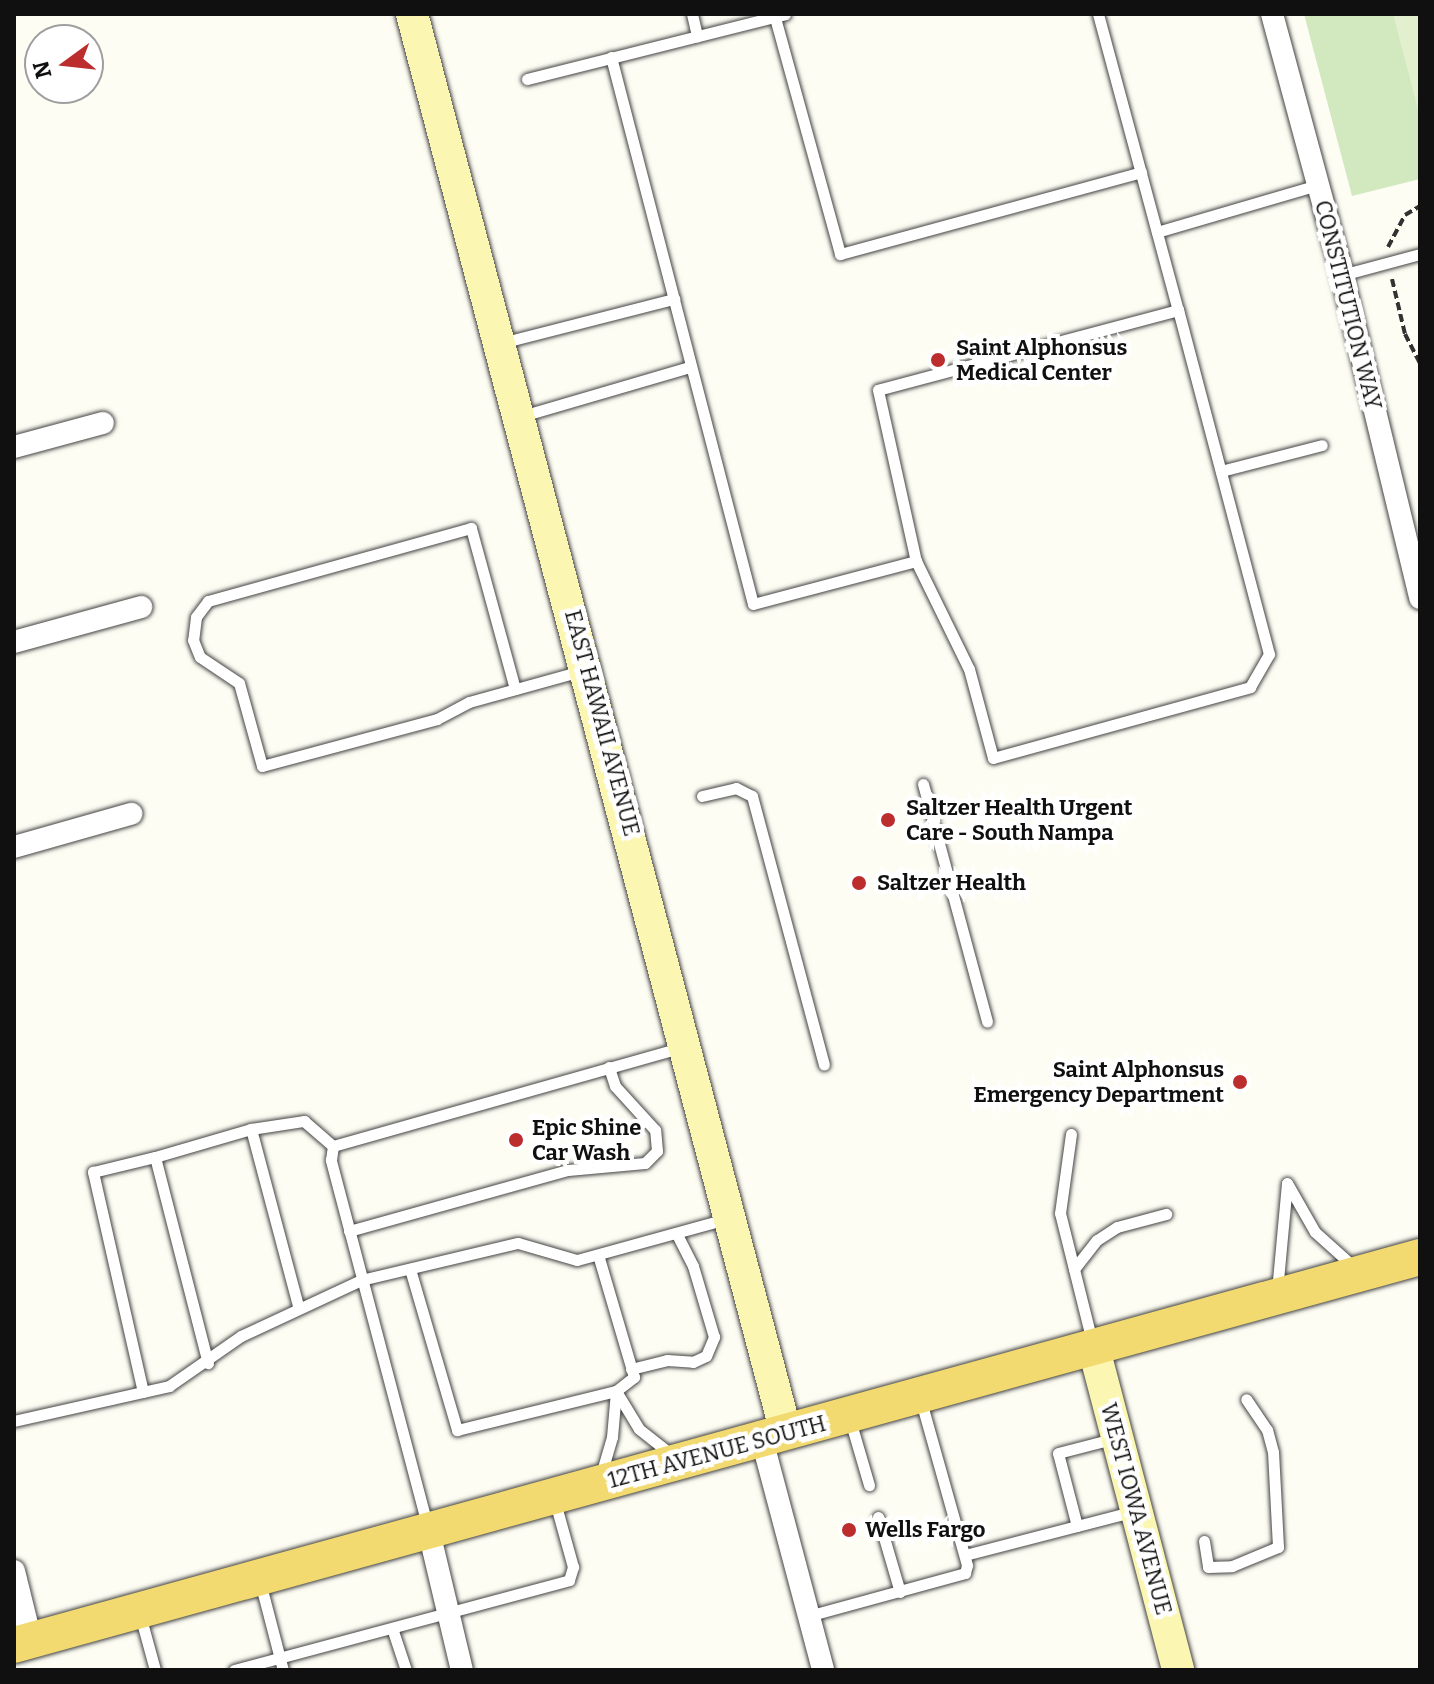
<!DOCTYPE html>
<html>
<head>
<meta charset="utf-8">
<style>
	body { margin:0 }
	#map { position:relative; width:1434px; height:1684px; overflow:hidden; background:#fefdf4; font-family:Bitter,serif }
	div>[style] { position:absolute }
	.green>* { inset:0; background:#d2e8be }
	.pitch>* { inset:0; background:#e3f0cf }
	.path>* { height:4px; margin-top:-2px; transform-origin:0; background:repeating-linear-gradient(90deg,#323232 0 8px,transparent 0 12px) }
	.roads { filter:drop-shadow(0 0 2px #434343) drop-shadow(0 0 2px #434343) }
	.lane>* { height:11px; margin:-5.5px; padding:0 5.5px; transform-origin:5.5px; border-radius:5.5px; background:#fff }
	.street>* { height:22px; margin:-11px; padding:0 11px; transform-origin:11px; border-radius:11px; background:#fff }
	.secondary>* { height:32px; margin:-16px; padding:0 16px; transform-origin:16px; border-radius:16px; background:#fbf7b2 }
	.primary>* { height:36px; margin:-18px; padding:0 18px; transform-origin:18px; border-radius:18px; background:#f2da70 }
	.dots>* { width:22px; height:22px; translate:-50% -50%; box-sizing:border-box; border:4px solid #fff; border-radius:50% }
	span { translate:-50% -50%; white-space:nowrap; text-align:center; line-height:1.15; -webkit-text-stroke:8px #fff; paint-order:stroke }
	.street-label { font-size:22px; color:#101010 }
	.poi-label { font-size:22px; color:#101010; font-weight:700 }
	.left { translate:0 -50%; text-align:left }
	.right { translate:-100% -50%; text-align:right }
	.frame { position:absolute; inset:0; border:16px solid #101010; pointer-events:none }
	.north { position:absolute; left:24px; top:24px; width:80px; height:80px; box-sizing:border-box; background:#fff; border:2px solid #9f9f9f; border-radius:50%; rotate:255deg; font-size:22px; font-weight:700; line-height:32px; text-align:center; color:#101010 }
	.north::after { content:''; display:block; margin:auto; width:28px; height:36px; background:#bb2e2d; clip-path:polygon(50% 0,100% 100%,50% 72%,0 100%) }
</style>
</head>
<body>
<div id="map">
	<div class="green">
		<i style="clip-path:polygon(1304px 14px,1420px 14px,1420px 179px,1352px 196px)"></i>
	</div>
	<div class="pitch">
		<i style="clip-path:polygon(1393px 14px,1420px 14px,1420px 109px,1418px 109px)"></i>
	</div>
	<div class="path">
		<i style="left:1388px;top:247px;width:36px;rotate:-62deg"></i>
		<i style="left:1405px;top:215px;width:17px;rotate:-31deg"></i>
		<i style="left:1392px;top:279px;width:57px;rotate:76.7deg"></i>
		<i style="left:1405px;top:334px;width:33px;rotate:63deg"></i>
	</div>
	<div class="roads">
		<div class="lane">
			<i style="left:692px;top:14px;width:23px;rotate:77deg"></i>
			<i style="left:774px;top:14px;width:249px;rotate:74.6deg"></i>
			<i style="left:840px;top:254px;width:312px;rotate:-15.2deg"></i>
			<i style="left:1098px;top:14px;width:307px;rotate:74.9deg"></i>
			<i style="left:611px;top:57px;width:565px;rotate:75.45deg"></i>
			<i style="left:753px;top:604px;width:169px;rotate:-14.8deg"></i>
			<i style="left:916px;top:561px;width:120px;rotate:63.9deg"></i>
			<i style="left:969px;top:669px;width:92px;rotate:74.9deg"></i>
			<i style="left:993px;top:758px;width:267px;rotate:-15.4deg"></i>
			<i style="left:1250px;top:687px;width:38px;rotate:-60deg"></i>
			<i style="left:1269px;top:654px;width:356px;rotate:-104.8deg"></i>
			<i style="left:1178px;top:310px;width:310px;rotate:165.1deg"></i>
			<i style="left:878px;top:390px;width:175px;rotate:77.5deg"></i>
			<i style="left:527px;top:79px;width:266px;rotate:-14.1deg"></i>
			<i style="left:1157px;top:232px;width:168px;rotate:-16.3deg"></i>
			<i style="left:1342px;top:275px;width:81px;rotate:-15.1deg"></i>
			<i style="left:501px;top:343px;width:179px;rotate:-14.3deg"></i>
			<i style="left:522px;top:416px;width:175px;rotate:-16.3deg"></i>
			<i style="left:1221px;top:471px;width:104px;rotate:-14.4deg"></i>
			<i style="left:515px;top:689px;width:167px;rotate:-105.3deg"></i>
			<i style="left:471px;top:528px;width:273px;rotate:164.5deg"></i>
			<i style="left:208px;top:601px;width:20px;rotate:127deg"></i>
			<i style="left:196px;top:617px;width:23px;rotate:97deg"></i>
			<i style="left:193px;top:640px;width:18px;rotate:68deg"></i>
			<i style="left:200px;top:657px;width:47px;rotate:33.7deg"></i>
			<i style="left:239px;top:683px;width:86px;rotate:74.5deg"></i>
			<i style="left:262px;top:766px;width:181px;rotate:-15deg"></i>
			<i style="left:437px;top:719px;width:36px;rotate:-28deg"></i>
			<i style="left:469px;top:702px;width:119px;rotate:-15.5deg"></i>
			<i style="left:923px;top:784px;width:246px;rotate:74.9deg"></i>
			<i style="left:702px;top:796px;width:35px;rotate:-13deg"></i>
			<i style="left:736px;top:788px;width:18px;rotate:27deg"></i>
			<i style="left:752px;top:796px;width:278px;rotate:75deg"></i>
			<i style="left:251px;top:1129px;width:54px;rotate:-8.6deg"></i>
			<i style="left:304px;top:1121px;width:38px;rotate:41deg"></i>
			<i style="left:1071px;top:1134px;width:80px;rotate:97.9deg"></i>
			<i style="left:1060px;top:1213px;width:132px;rotate:76deg"></i>
			<i style="left:155px;top:1157px;width:100px;rotate:-16.3deg"></i>
			<i style="left:251px;top:1129px;width:183px;rotate:75.1deg"></i>
			<i style="left:349px;top:1231px;width:227px;rotate:-15.6deg"></i>
			<i style="left:568px;top:1170px;width:77px;rotate:-5.2deg"></i>
			<i style="left:645px;top:1163px;width:17px;rotate:-45deg"></i>
			<i style="left:657px;top:1151px;width:21px;rotate:-95deg"></i>
			<i style="left:655px;top:1130px;width:59px;rotate:-132.3deg"></i>
			<i style="left:615px;top:1086px;width:20px;rotate:-108deg"></i>
			<i style="left:410px;top:1269px;width:168px;rotate:73.7deg"></i>
			<i style="left:457px;top:1430px;width:164px;rotate:-13.8deg"></i>
			<i style="left:616px;top:1391px;width:23px;rotate:-38deg"></i>
			<i style="left:634px;top:1377px;width:127px;rotate:-106.4deg"></i>
			<i style="left:1074px;top:1269px;width:37px;rotate:-52deg"></i>
			<i style="left:1097px;top:1240px;width:24px;rotate:-33deg"></i>
			<i style="left:1117px;top:1227px;width:51px;rotate:-14.9deg"></i>
			<i style="left:1277px;top:1291px;width:108px;rotate:-84.7deg"></i>
			<i style="left:1287px;top:1183px;width:56px;rotate:60.3deg"></i>
			<i style="left:1315px;top:1232px;width:52px;rotate:41.9deg"></i>
			<i style="left:631px;top:1369px;width:37px;rotate:-14deg"></i>
			<i style="left:667px;top:1360px;width:26px;rotate:4deg"></i>
			<i style="left:693px;top:1362px;width:14px;rotate:-25deg"></i>
			<i style="left:706px;top:1356px;width:21px;rotate:-67deg"></i>
			<i style="left:714px;top:1337px;width:74px;rotate:-106.5deg"></i>
			<i style="left:693px;top:1266px;width:37px;rotate:-117deg"></i>
			<i style="left:143px;top:1392px;width:226px;rotate:-102.8deg"></i>
			<i style="left:93px;top:1172px;width:64px;rotate:-13.6deg"></i>
			<i style="left:155px;top:1157px;width:213px;rotate:75.6deg"></i>
			<i style="left:850px;top:1420px;width:68px;rotate:73.7deg"></i>
			<i style="left:14px;top:1421px;width:159px;rotate:-12.7deg"></i>
			<i style="left:169px;top:1386px;width:88px;rotate:-34.8deg"></i>
			<i style="left:241px;top:1336px;width:132px;rotate:-25deg"></i>
			<i style="left:361px;top:1280px;width:161px;rotate:-13.3deg"></i>
			<i style="left:518px;top:1243px;width:61px;rotate:16.1deg"></i>
			<i style="left:577px;top:1260px;width:155px;rotate:-15.4deg"></i>
			<i style="left:600px;top:1478px;width:43px;rotate:-73.7deg"></i>
			<i style="left:612px;top:1437px;width:46px;rotate:-85deg"></i>
			<i style="left:616px;top:1391px;width:44px;rotate:58.8deg"></i>
			<i style="left:639px;top:1429px;width:42px;rotate:38.2deg"></i>
			<i style="left:878px;top:1517px;width:78px;rotate:73.7deg"></i>
			<i style="left:1077px;top:1526px;width:75px;rotate:-104.6deg"></i>
			<i style="left:1058px;top:1453px;width:60px;rotate:-14.5deg"></i>
			<i style="left:428px;top:1528px;width:381px;rotate:-104.8deg"></i>
			<i style="left:331px;top:1160px;width:14px;rotate:-82deg"></i>
			<i style="left:333px;top:1146px;width:361px;rotate:-15.8deg"></i>
			<i style="left:1204px;top:1541px;width:26px;rotate:81deg"></i>
			<i style="left:1208px;top:1567px;width:24px;rotate:-2deg"></i>
			<i style="left:1232px;top:1566px;width:50px;rotate:-22.4deg"></i>
			<i style="left:1278px;top:1547px;width:95px;rotate:-93deg"></i>
			<i style="left:1273px;top:1452px;width:23px;rotate:-105deg"></i>
			<i style="left:1267px;top:1430px;width:37px;rotate:-124deg"></i>
			<i style="left:965px;top:1555px;width:176px;rotate:-14.5deg"></i>
			<i style="left:260px;top:1582px;width:91px;rotate:75.4deg"></i>
			<i style="left:140px;top:1615px;width:57px;rotate:74.7deg"></i>
			<i style="left:808px;top:1616px;width:163px;rotate:-15.3deg"></i>
			<i style="left:965px;top:1573px;width:8px;rotate:-76deg"></i>
			<i style="left:967px;top:1565px;width:170px;rotate:-105.7deg"></i>
			<i style="left:393px;top:1631px;width:41px;rotate:71.6deg"></i>
			<i style="left:234px;top:1670px;width:347px;rotate:-15deg"></i>
			<i style="left:569px;top:1580px;width:14px;rotate:-73deg"></i>
			<i style="left:573px;top:1567px;width:67px;rotate:-105.5deg"></i>
		</div>
		<div class="street">
			<i style="left:1272px;top:14px;width:253px;rotate:74.9deg"></i>
			<i style="left:1338px;top:258px;width:350px;rotate:76.4deg"></i>
			<i style="left:14px;top:447px;width:92px;rotate:-15.1deg"></i>
			<i style="left:14px;top:642px;width:132px;rotate:-15.4deg"></i>
			<i style="left:14px;top:847px;width:122px;rotate:-15.8deg"></i>
			<i style="left:762px;top:1440px;width:238px;rotate:75.1deg"></i>
			<i style="left:429px;top:1532px;width:142px;rotate:76.6deg"></i>
			<i style="left:14px;top:1571px;width:71px;rotate:76.2deg"></i>
		</div>
		<div class="secondary">
			<i style="left:412px;top:14px;width:1467px;rotate:75.23deg"></i>
			<i style="left:1094px;top:1349px;width:332px;rotate:75.3deg"></i>
		</div>
		<div class="primary">
			<i style="left:14px;top:1645px;width:1459px;rotate:-15.43deg"></i>
		</div>
	</div>
	<div class="dots">
		<i style="left:938px;top:360px;background:#bb2e2d"></i>
		<i style="left:888px;top:820px;background:#bb2e2d"></i>
		<i style="left:859px;top:883px;background:#bb2e2d"></i>
		<i style="left:1240px;top:1082px;background:#bb2e2d"></i>
		<i style="left:516px;top:1140px;background:#bb2e2d"></i>
		<i style="left:849px;top:1530px;background:#bb2e2d"></i>
	</div>
	<div class="street-label">
		<span style="left:1348px;top:305px;rotate:76deg">CONSTITUTION WAY</span>
		<span style="left:602px;top:723px;rotate:75deg">EAST HAWAII AVENUE</span>
		<span style="left:717px;top:1452px;rotate:-15deg">12TH AVENUE SOUTH</span>
		<span style="left:1136px;top:1509px;rotate:75deg">WEST IOWA AVENUE</span>
	</div>
	<div class="poi-label">
		<span class="left" style="left:956px;top:360px">Saint Alphonsus<br>Medical Center</span>
		<span class="left" style="left:906px;top:820px">Saltzer Health Urgent<br>Care - South Nampa</span>
		<span class="left" style="left:877px;top:883px">Saltzer Health</span>
		<span class="right" style="left:1224px;top:1082px">Saint Alphonsus<br>Emergency Department</span>
		<span class="left" style="left:532px;top:1140px">Epic Shine<br>Car Wash</span>
		<span class="left" style="left:865px;top:1530px">Wells Fargo</span>
	</div>
	<div class="frame"></div>
	<div class="north">N</div>
</div>
</body>
</html>
